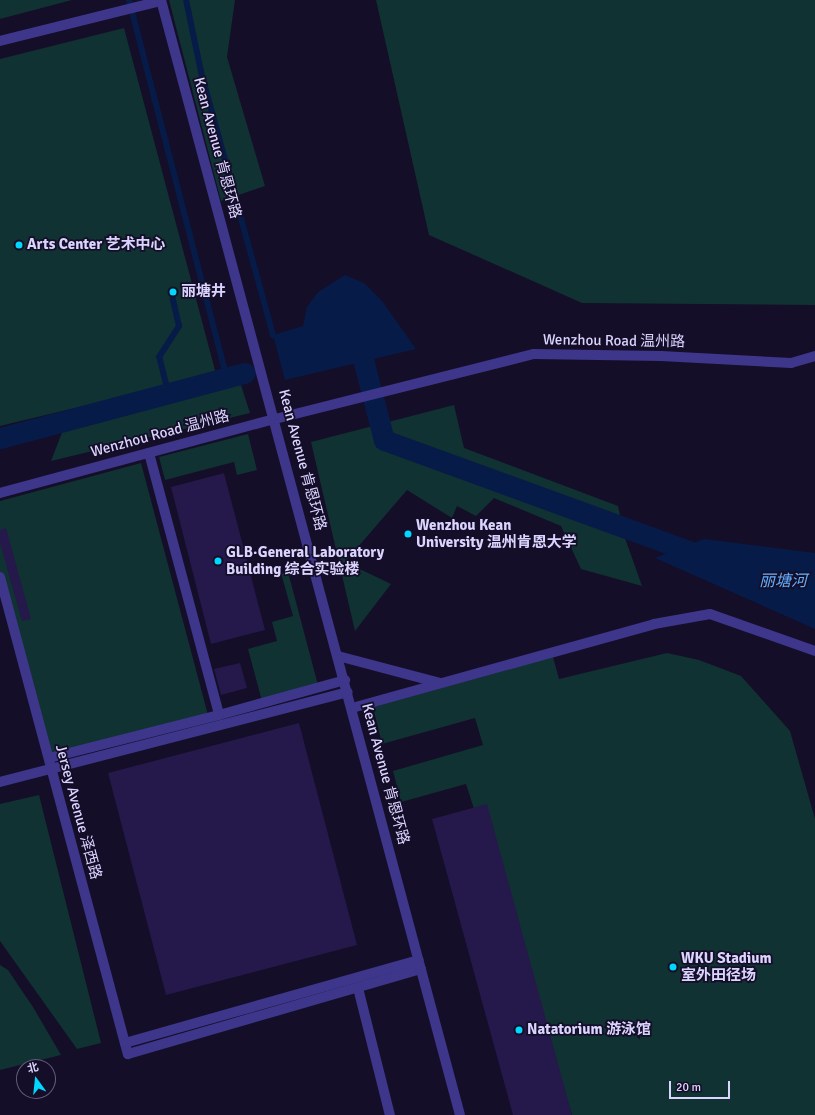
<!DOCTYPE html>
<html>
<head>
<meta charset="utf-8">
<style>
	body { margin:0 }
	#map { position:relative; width:815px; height:1115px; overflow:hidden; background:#140e28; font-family:Signika,"Noto Sans SC",sans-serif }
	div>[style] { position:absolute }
	.green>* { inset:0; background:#103232 }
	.water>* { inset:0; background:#071b48 }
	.stream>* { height:6px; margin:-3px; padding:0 3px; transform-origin:3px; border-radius:3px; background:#071b48 }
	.canal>* { height:21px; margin:-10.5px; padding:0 10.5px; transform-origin:10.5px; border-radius:10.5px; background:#071b48 }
	.building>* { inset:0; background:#25184a }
	.lane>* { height:10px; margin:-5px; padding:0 5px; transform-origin:5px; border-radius:5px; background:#3d368a }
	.street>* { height:10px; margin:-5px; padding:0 5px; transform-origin:5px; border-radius:5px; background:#3d368a }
	.dots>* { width:11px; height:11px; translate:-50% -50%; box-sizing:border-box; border:2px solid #140e28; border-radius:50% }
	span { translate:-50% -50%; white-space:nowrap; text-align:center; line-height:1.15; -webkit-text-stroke:3.5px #140e28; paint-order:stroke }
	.street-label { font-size:15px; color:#dbd4ff }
	.poi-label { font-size:15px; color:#dbd4ff; font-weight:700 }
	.left { translate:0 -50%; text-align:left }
	.water-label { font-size:16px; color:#62aeff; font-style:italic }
	.north { position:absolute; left:16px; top:1059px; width:40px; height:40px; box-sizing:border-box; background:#140e28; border:1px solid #645d7e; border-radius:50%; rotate:345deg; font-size:11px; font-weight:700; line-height:16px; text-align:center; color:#dbd4ff }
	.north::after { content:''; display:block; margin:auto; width:14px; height:18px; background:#00d8ff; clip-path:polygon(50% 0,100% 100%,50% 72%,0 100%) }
	.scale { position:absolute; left:669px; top:1081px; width:61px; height:18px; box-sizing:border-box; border:2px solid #dbd4ff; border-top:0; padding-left:5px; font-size:12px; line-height:14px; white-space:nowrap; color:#dbd4ff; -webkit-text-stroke:3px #140e28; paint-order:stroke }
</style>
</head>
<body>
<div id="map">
	<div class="green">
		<i style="clip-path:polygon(0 0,72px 0,0 19px)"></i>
		<i style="clip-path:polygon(169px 0,235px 0,227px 57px,265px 186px,221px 201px)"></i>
		<i style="clip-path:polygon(376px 0,815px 0,815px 305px,582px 303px,429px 235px)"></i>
		<i style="clip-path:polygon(124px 28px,216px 374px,0 426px,0 59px)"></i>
		<i style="clip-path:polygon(240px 382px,250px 413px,51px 461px,63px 430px)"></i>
		<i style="clip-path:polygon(454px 405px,464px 448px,618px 506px,625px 538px,642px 586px,581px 569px,561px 526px,494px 498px,476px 516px,457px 506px,452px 518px,407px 490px,345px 562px,391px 584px,355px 631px,311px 442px)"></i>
		<i style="clip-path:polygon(248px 434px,257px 470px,237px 475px,234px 462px,165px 480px,159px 457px)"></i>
		<i style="clip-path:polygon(141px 463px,208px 715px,49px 758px,0 576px,0 501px)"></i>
		<i style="clip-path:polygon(288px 572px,318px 685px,262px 701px,248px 649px,277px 641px,272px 622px,293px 616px,281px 573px)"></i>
		<i style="clip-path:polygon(667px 653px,699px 660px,741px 676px,790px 731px,815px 819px,815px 1115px,572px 1115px,466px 784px,401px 802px,393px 771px,483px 745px,475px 718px,382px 744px,373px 707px,553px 657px,559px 679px)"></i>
		<i style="clip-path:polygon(39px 795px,101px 1043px,77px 1049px,0 941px,0 804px)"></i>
		<i style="clip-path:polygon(0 965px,8px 970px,33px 1007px,61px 1055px,0 1070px)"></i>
	</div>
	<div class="water">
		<i style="clip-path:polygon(345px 275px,364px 283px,382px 301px,416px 349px,285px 380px,273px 335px,303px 326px,307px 307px,318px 292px)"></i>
		<i style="clip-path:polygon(704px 539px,815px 553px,815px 629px,655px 558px)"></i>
	</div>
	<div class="stream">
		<i style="left:129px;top:0;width:390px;rotate:75.5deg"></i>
		<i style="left:186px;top:0;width:74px;rotate:78.2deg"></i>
		<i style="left:201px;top:72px;width:273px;rotate:74.7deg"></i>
		<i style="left:168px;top:392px;width:36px;rotate:-104deg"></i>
		<i style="left:159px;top:357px;width:37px;rotate:-57deg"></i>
		<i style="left:179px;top:326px;width:28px;rotate:-103deg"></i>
	</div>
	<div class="canal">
		<i style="left:348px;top:347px;width:11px;rotate:-15deg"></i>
		<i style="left:359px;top:344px;width:99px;rotate:75.4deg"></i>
		<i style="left:384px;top:440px;width:345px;rotate:20deg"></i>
		<i style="left:0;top:438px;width:253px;rotate:-14.9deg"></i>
	</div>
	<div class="building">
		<i style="clip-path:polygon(224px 473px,265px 630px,211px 644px,171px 487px)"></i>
		<i style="clip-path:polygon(6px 528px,31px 619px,22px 621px,0 543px,0 530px)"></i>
		<i style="clip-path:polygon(240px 663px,247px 688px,221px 695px,214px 669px)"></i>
		<i style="clip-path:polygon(299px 723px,357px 945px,166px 995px,108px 773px)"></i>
		<i style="clip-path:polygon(487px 804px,572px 1115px,513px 1115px,432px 819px)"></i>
	</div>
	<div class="lane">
		<i style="left:0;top:41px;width:166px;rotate:-14deg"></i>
		<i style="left:149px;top:453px;width:271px;rotate:75deg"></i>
		<i style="left:219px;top:715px;width:131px;rotate:-15.5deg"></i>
		<i style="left:0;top:577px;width:494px;rotate:75deg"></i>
		<i style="left:128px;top:1054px;width:305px;rotate:-16.2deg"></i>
		<i style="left:338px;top:656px;width:106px;rotate:14.8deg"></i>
		<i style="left:352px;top:708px;width:313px;rotate:-15.5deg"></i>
		<i style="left:654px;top:624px;width:57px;rotate:-10.1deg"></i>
		<i style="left:710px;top:614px;width:111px;rotate:19.4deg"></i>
		<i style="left:49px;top:758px;width:175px;rotate:-14.2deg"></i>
		<i style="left:0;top:782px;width:359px;rotate:-14.5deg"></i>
		<i style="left:358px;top:988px;width:131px;rotate:75.9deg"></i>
		<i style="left:125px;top:1043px;width:305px;rotate:-15.8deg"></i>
	</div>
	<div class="street">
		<i style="left:161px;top:0;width:1154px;rotate:74.99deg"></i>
		<i style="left:0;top:493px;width:285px;rotate:-15.1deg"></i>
		<i style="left:275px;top:419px;width:267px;rotate:-14.1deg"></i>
		<i style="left:534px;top:354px;width:127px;rotate:0.9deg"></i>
		<i style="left:661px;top:356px;width:130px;rotate:3.1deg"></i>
		<i style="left:791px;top:363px;width:25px;rotate:-16deg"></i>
	</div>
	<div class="dots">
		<i style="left:19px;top:245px;background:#00d8ff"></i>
		<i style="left:173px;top:292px;background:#00d8ff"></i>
		<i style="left:408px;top:534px;background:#00d8ff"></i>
		<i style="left:218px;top:561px;background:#00d8ff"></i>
		<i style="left:673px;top:967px;background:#00d8ff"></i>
		<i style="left:519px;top:1030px;background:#00d8ff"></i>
	</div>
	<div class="street-label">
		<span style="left:217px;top:148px;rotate:75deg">Kean Avenue 肯恩环路</span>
		<span style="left:614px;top:341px;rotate:1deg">Wenzhou Road 温州路</span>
		<span style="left:160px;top:434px;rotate:-15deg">Wenzhou Road 温州路</span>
		<span style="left:302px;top:460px;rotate:75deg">Kean Avenue 肯恩环路</span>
		<span style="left:385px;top:774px;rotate:75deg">Kean Avenue 肯恩环路</span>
		<span style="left:78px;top:812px;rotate:75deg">Jersey Avenue 泽西路</span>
	</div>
	<div class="poi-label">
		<span class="left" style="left:27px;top:245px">Arts Center 艺术中心</span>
		<span class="left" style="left:181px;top:292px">丽塘井</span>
		<span class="left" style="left:416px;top:534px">Wenzhou Kean<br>University 温州肯恩大学</span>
		<span class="left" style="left:226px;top:561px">GLB·General Laboratory<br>Building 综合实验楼</span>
		<span class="left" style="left:681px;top:967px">WKU Stadium<br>室外田径场</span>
		<span class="left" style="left:527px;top:1030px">Natatorium 游泳馆</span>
	</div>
	<div class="water-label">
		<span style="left:783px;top:581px">丽塘河</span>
	</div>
	<div class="north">北</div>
	<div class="scale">20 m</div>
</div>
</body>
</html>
